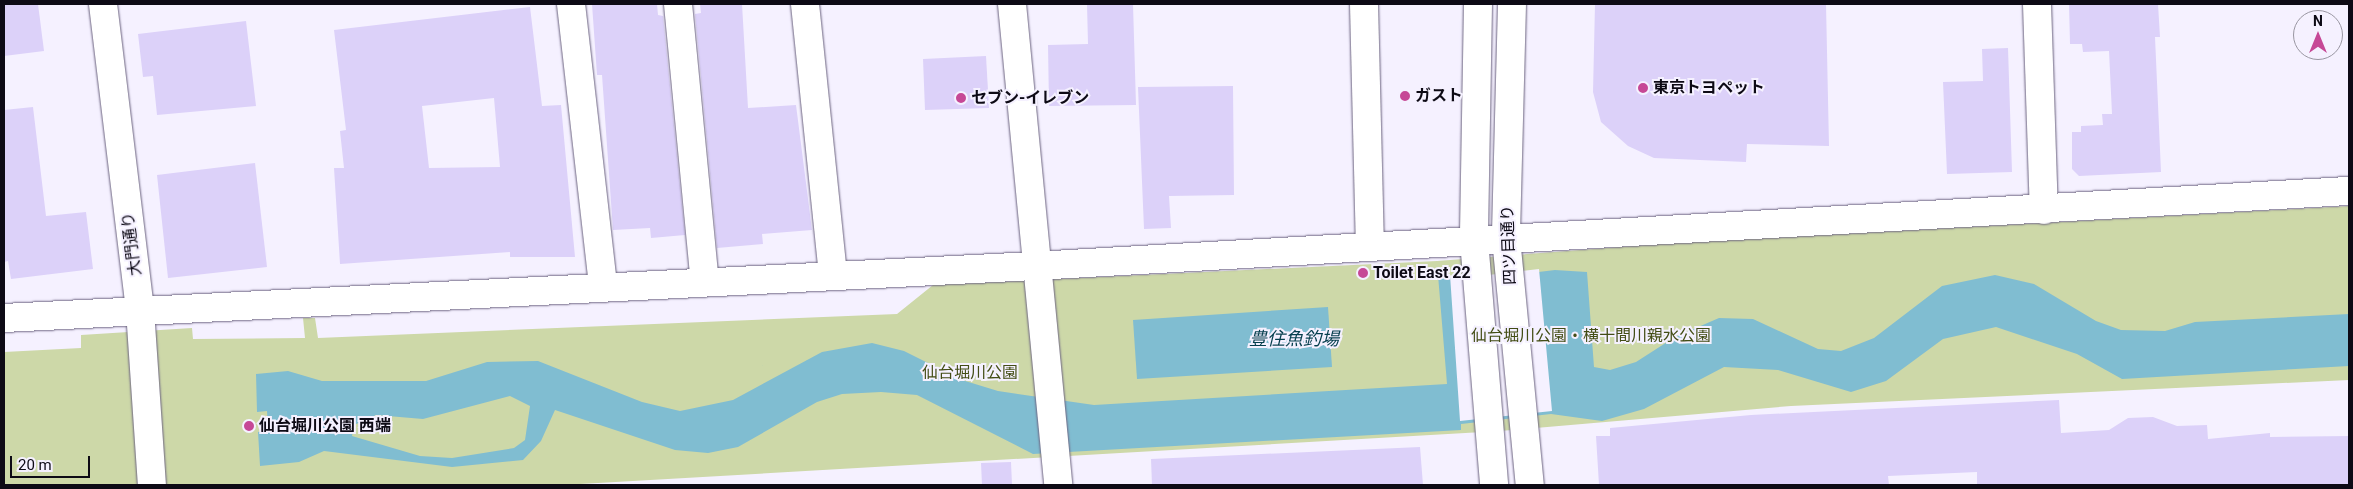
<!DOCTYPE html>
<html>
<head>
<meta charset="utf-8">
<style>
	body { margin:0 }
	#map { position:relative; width:2353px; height:489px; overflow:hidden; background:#f5f1ff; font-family:Roboto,"Noto Sans JP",sans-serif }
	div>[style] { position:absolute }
	.green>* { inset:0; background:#cdd8a8 }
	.water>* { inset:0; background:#80bdd1 }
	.pier>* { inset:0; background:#f5f1ff }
	.building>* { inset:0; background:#dcd1f9 }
	.roads { filter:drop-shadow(0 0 1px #6c6480) drop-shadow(0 0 1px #6c6480) }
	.minor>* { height:28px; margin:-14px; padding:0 14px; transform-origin:14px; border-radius:14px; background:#fff }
	.tertiary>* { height:28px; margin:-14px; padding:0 14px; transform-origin:14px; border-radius:14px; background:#fff }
	.secondary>* { height:28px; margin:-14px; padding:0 14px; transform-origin:14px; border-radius:14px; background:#fff }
	.dots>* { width:14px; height:14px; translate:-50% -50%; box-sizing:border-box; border:2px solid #f5f1ff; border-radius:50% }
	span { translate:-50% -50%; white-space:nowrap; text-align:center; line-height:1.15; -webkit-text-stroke:4px #f5f1ff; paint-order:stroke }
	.poi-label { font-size:16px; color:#0d0a15; font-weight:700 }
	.left { translate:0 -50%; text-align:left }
	.street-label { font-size:16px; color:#0d0a15 }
	.park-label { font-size:16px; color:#434d15 }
	.water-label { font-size:18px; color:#053e4d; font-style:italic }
	.frame { position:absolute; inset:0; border:5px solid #0d0a15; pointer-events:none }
	.north { position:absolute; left:2293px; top:10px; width:50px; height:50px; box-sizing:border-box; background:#f5f1ff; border:1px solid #9895a1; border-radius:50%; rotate:0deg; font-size:14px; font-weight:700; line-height:20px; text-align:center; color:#0d0a15 }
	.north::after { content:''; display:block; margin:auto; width:18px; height:22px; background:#c64896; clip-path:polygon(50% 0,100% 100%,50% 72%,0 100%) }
	.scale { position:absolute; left:10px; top:456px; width:80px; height:22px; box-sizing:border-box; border:2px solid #0d0a15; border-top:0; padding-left:6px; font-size:15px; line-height:18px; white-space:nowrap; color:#0d0a15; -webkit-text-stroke:4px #f5f1ff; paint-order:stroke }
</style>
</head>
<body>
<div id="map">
	<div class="green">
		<i style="clip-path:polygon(2349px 206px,2349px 380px,1791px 406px,1500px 431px,563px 485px,4px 485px,4px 352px,81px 348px,81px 335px,192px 328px,193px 339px,305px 338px,303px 318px,315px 318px,318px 338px,897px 314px,933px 285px,1437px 261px,1659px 244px)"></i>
	</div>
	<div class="water">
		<i style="clip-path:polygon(evenodd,1555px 270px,1587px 272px,1594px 367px,1610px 370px,1636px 362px,1675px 337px,1719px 318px,1753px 319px,1818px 349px,1841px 351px,1874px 338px,1942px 286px,1995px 275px,2034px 284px,2096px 321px,2121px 330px,2165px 331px,2195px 322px,2349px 314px,2349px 366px,2122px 379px,2077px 354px,1996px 327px,1943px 339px,1886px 381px,1851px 392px,1778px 370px,1724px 367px,1644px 409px,1602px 421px,1551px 414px,1461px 424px,1461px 430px,1033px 454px,917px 395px,881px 392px,842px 394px,817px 402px,738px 447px,708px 453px,675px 450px,555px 410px,541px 441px,523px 460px,452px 467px,324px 451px,299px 462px,260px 466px,258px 432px,268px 430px,267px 411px,257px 412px,256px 374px,288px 371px,322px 381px,426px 381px,487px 362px,538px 361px,642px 402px,680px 411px,733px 400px,822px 352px,872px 343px,904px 351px,962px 380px,998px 391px,1094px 405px,1447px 384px,1438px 275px,1446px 274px,1454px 282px,1555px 270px,510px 396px,530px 406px,525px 440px,514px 448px,452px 458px,420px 456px,352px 436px,354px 425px,376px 415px,423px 419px,510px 396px)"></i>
		<i style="clip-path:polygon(1328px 307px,1332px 367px,1137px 379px,1133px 320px)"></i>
	</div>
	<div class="pier">
		<i style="clip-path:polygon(1539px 269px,1552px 411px,1460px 421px,1450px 275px,1455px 279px)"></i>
	</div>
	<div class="building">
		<i style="clip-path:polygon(4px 4px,38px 4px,44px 51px,4px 56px)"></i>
		<i style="clip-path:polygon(592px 4px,657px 4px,658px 15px,663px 16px,685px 235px,651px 238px,650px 228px,613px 230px,602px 75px,597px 75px)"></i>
		<i style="clip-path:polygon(700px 4px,742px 4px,748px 108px,796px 105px,812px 230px,762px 234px,763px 244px,717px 248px,695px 14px,701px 13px)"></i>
		<i style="clip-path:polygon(1087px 4px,1133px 4px,1136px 105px,1049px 106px,1048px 45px,1088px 44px)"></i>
		<i style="clip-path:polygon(1595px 4px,1826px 4px,1829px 146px,1747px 144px,1746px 162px,1654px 158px,1628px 146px,1601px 122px,1593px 92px)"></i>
		<i style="clip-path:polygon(2069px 4px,2158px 4px,2160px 37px,2155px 37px,2161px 172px,2079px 176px,2072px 169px,2072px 132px,2081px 132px,2081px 126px,2103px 125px,2102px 114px,2112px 114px,2109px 51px,2083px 52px,2082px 44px,2070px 44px)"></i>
		<i style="clip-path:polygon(evenodd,530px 7px,542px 106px,561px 105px,575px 257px,510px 257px,510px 252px,340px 264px,334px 168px,344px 168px,340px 131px,346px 130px,334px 30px,530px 7px,494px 98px,500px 167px,429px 168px,422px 106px,494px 98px)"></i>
		<i style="clip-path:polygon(246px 21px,256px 106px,157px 115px,153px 76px,143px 77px,138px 34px)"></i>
		<i style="clip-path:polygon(2008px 48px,2012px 172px,1947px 174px,1943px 82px,1983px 81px,1982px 49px)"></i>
		<i style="clip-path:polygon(986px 56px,989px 108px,925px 110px,923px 59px)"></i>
		<i style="clip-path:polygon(1233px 86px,1234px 195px,1169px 196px,1171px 228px,1144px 229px,1138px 87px)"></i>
		<i style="clip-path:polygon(33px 107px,46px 216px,86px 212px,93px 269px,11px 279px,8px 261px,4px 262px,4px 110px)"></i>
		<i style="clip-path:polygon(255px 163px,267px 267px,168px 278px,157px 175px)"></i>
		<i style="clip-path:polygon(2059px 400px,2061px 433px,2109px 430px,2128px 418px,2153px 417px,2177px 426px,2207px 425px,2208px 439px,2270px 433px,2270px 437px,2349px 436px,2349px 485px,1977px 485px,1977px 472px,1888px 476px,1889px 485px,1599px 485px,1596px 436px,1610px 436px,1610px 428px,1751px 415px)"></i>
		<i style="clip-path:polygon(1420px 447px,1423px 485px,1152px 485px,1151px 459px)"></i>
		<i style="clip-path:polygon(1011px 462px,1012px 485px,982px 485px,981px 463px)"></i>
	</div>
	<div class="roads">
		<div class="minor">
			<i style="left:678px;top:4px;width:279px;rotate:84.5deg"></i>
			<i style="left:805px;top:4px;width:272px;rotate:84.1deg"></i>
			<i style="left:1364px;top:4px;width:243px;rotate:88.6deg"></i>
			<i style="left:2037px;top:4px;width:206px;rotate:88.1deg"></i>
		</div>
		<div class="tertiary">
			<i style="left:103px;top:4px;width:308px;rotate:83.1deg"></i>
			<i style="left:140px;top:310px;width:175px;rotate:86.1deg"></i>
			<i style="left:571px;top:4px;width:285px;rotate:83.5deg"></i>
			<i style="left:1012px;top:4px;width:483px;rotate:84.5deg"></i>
			<i style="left:4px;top:318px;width:1032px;rotate:-2.89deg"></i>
			<i style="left:1035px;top:266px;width:1316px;rotate:-3.27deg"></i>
		</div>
		<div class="secondary">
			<i style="left:1478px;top:4px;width:236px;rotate:91deg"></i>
			<i style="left:1474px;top:240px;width:246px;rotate:85.3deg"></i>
			<i style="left:1512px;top:4px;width:234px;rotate:91.5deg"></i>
			<i style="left:1506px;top:238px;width:248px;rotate:84.5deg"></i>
		</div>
	</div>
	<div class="dots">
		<i style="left:1643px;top:88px;background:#c64896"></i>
		<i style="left:1405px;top:96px;background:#c64896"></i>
		<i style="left:961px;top:98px;background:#c64896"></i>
		<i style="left:1363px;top:273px;background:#c64896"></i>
		<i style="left:249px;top:426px;background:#c64896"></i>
	</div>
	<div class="poi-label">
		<span class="left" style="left:1653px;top:88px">東京トヨペット</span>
		<span class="left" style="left:1415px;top:96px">ガスト</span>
		<span class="left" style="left:971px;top:98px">セブン-イレブン</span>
		<span class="left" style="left:1373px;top:273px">Toilet East 22</span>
		<span class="left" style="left:259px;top:426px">仙台堀川公園 西端</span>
	</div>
	<div class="street-label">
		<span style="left:132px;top:244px;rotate:-97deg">大門通り</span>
		<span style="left:1509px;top:245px;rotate:-92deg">四ツ目通り</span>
	</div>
	<div class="park-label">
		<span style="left:1591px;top:336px">仙台堀川公園・横十間川親水公園</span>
		<span style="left:970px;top:373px">仙台堀川公園</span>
	</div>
	<div class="water-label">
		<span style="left:1294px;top:339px">豊住魚釣場</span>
	</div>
	<div class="frame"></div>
	<div class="north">N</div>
	<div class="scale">20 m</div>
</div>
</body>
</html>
